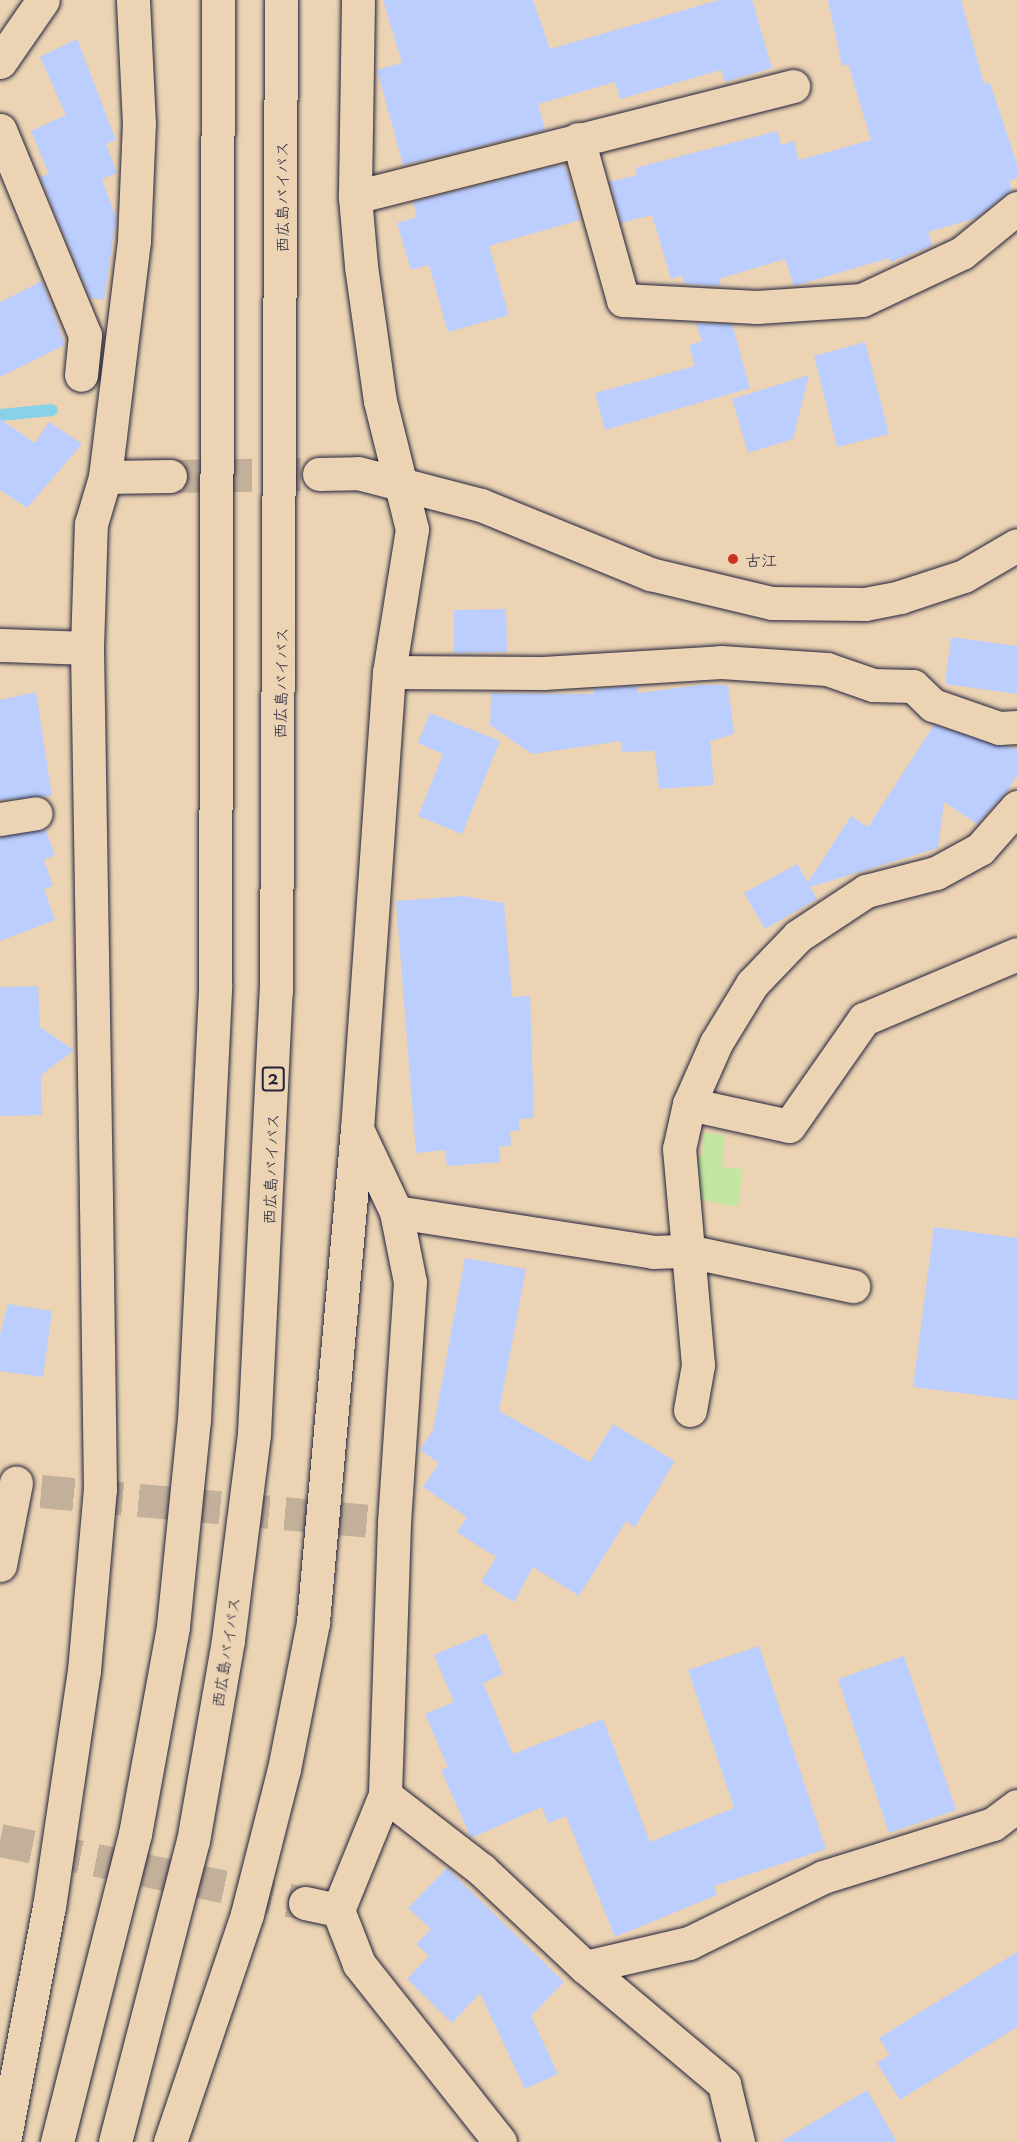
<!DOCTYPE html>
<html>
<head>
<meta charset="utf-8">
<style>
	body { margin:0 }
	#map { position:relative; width:1017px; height:2142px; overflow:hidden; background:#ebd3b3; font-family:"Playpen Sans","Klee One",sans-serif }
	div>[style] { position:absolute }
	.green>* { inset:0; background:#c3e7a1 }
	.stream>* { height:12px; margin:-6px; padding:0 6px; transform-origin:6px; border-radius:6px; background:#88d2e9 }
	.building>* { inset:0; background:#bccefe }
	.minor-tunnel>* { height:33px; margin-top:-16.5px; transform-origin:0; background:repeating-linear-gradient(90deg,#c3b09b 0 33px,transparent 0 49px) }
	.roads { filter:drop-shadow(0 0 2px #22223b) drop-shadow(0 0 2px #22223b) }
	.minor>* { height:33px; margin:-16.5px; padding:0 16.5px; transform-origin:16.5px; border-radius:16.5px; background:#ebd3b3 }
	.highway>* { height:33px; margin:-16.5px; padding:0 16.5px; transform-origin:16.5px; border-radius:16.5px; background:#ebd3b3 }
	.dots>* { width:16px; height:16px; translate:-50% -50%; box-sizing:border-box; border:3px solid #ebd3b3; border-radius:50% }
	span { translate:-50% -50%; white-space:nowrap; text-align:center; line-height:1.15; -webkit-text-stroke:4.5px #ebd3b3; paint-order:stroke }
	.shield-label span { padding:2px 4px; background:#ebd3b3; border:2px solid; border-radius:4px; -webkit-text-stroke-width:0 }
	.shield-label { font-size:15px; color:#22223b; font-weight:700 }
	.street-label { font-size:16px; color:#22223b }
	.poi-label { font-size:16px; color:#22223b }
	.left { translate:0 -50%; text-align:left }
</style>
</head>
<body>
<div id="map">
	<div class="green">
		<i style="clip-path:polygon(704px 1133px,725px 1135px,722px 1167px,743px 1169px,738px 1207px,699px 1199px,696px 1156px,704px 1155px)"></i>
	</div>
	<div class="stream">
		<i style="left:0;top:415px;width:52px;rotate:-5.5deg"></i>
	</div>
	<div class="building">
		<i style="clip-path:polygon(383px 0,533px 0,550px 49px,719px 0,752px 0,772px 68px,725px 82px,721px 70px,620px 99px,615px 82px,538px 104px,545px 130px,403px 165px,377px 70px,402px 63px)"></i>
		<i style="clip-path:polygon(828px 0,961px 0,984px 84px,990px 83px,1017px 164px,1017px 178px,1009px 181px,1012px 190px,976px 218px,928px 232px,932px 246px,890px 262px,889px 258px,794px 286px,785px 259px,719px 279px,721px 286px,685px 284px,682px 275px,671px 279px,652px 215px,621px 223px,610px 182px,637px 175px,635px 168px,777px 131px,781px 145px,794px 141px,799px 160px,871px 140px,848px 64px,842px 66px)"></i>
		<i style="clip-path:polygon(77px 39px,116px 140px,106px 144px,117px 173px,102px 179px,116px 218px,104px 300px,90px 298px,40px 177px,49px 174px,31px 131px,66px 115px,40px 57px)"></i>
		<i style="clip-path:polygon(555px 166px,565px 166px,580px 220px,489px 246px,509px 315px,448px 332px,429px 265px,411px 270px,397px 223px,417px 217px,413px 202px)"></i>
		<i style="clip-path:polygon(42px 281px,65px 345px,0 377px,0 302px)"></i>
		<i style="clip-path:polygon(696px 323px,732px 324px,750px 388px,605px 430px,595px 393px,695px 366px,689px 345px,702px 341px)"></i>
		<i style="clip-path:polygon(865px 342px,889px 434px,837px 447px,814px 356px)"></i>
		<i style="clip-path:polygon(809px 375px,793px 439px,748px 453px,732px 399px)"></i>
		<i style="clip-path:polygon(0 419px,35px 443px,49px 422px,82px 444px,27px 508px,0 490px)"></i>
		<i style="clip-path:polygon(506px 609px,507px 652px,454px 653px,454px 610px)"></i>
		<i style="clip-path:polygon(951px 637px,1017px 646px,1017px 694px,945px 684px)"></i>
		<i style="clip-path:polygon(700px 685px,728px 685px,734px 734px,710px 741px,714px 785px,659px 789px,655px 751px,622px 752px,621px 741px,532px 754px,490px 725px,491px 693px,594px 694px,593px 689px,637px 686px,638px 693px)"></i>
		<i style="clip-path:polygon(36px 692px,52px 796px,0 800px,0 700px)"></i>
		<i style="clip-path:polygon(430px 713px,500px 741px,462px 834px,418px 816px,443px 754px,418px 743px)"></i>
		<i style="clip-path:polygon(934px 725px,1017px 749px,1017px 776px,1006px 793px,977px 824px,944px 802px,938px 848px,810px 887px,817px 899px,765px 929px,744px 893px,797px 864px,808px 882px,851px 816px,868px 827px)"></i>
		<i style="clip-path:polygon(45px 829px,55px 855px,44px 860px,53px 886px,44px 889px,55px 920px,0 941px,0 837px)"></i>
		<i style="clip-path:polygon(463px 896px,504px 903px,512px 997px,530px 996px,534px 1118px,519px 1119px,519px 1131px,510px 1131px,511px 1145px,499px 1147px,500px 1162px,447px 1166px,445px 1150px,416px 1153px,396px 901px)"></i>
		<i style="clip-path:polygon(38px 986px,40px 1027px,74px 1050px,41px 1075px,42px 1115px,0 1116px,0 987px)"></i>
		<i style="clip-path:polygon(934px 1227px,1017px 1238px,1017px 1400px,913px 1387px)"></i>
		<i style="clip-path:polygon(465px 1258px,526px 1269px,499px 1411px,590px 1462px,613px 1424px,675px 1461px,635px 1527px,626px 1521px,579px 1596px,533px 1567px,514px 1602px,481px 1582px,496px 1557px,457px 1532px,467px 1517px,423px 1487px,439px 1463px,420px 1450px,433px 1430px)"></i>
		<i style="clip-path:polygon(8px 1304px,52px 1311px,43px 1377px,0 1371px,0 1335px)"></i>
		<i style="clip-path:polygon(486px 1633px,503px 1674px,483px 1683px,513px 1754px,603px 1719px,650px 1842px,734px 1808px,688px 1670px,759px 1646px,826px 1849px,714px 1886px,717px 1895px,615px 1937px,566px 1816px,548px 1823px,542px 1807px,471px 1838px,441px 1770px,448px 1767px,425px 1714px,454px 1702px,434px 1655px)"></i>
		<i style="clip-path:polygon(904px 1656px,956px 1810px,889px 1833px,838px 1679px)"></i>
		<i style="clip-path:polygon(447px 1868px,564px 1982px,531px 2016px,558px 2074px,525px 2089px,480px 1993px,452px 2023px,407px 1979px,429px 1956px,416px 1944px,431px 1929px,408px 1908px)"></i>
		<i style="clip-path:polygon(1017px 1952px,1017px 2027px,900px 2100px,877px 2063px,890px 2055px,879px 2038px)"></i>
		<i style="clip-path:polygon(867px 2090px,897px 2142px,780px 2142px)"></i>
	</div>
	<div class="minor-tunnel">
		<i style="left:170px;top:476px;width:149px;rotate:-0.8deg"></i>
		<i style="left:41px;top:1491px;width:330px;rotate:5.2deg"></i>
		<i style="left:0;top:1840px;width:311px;rotate:11.7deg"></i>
	</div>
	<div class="roads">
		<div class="minor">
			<i style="left:358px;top:0;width:197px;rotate:90.9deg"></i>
			<i style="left:355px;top:197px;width:69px;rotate:85deg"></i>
			<i style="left:361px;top:266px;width:136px;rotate:82deg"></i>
			<i style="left:380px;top:401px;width:132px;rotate:76deg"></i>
			<i style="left:412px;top:529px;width:145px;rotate:99.1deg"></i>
			<i style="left:389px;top:672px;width:458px;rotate:94deg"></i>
			<i style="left:357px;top:1129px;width:92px;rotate:64.8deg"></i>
			<i style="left:396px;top:1212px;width:71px;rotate:78.7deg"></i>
			<i style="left:410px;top:1282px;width:242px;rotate:93.8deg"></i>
			<i style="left:394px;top:1523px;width:272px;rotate:91.9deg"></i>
			<i style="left:385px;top:1795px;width:124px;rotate:112.2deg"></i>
			<i style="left:338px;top:1910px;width:58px;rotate:68.7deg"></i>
			<i style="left:359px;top:1964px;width:227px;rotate:51.6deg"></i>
			<i style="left:0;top:62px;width:75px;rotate:-55.3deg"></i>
			<i style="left:0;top:130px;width:222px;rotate:67.5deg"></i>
			<i style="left:85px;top:335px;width:40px;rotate:95.7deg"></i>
			<i style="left:578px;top:139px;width:167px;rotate:74.4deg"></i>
			<i style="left:623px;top:300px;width:134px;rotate:3deg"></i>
			<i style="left:757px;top:307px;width:105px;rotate:-3.8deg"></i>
			<i style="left:862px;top:300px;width:110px;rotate:-25.2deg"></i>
			<i style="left:962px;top:253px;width:71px;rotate:-39.3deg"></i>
			<i style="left:355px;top:197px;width:452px;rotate:-14.2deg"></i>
			<i style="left:319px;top:474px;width:39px;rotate:-1deg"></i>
			<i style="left:358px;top:473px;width:127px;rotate:14.6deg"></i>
			<i style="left:481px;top:505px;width:183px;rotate:22.2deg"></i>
			<i style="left:650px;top:574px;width:125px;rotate:13.4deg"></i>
			<i style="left:772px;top:603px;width:93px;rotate:0.6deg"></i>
			<i style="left:865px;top:604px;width:36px;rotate:-11deg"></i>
			<i style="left:900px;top:597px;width:67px;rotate:-18.2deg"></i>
			<i style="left:964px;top:576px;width:61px;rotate:-30.3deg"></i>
			<i style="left:105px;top:477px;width:65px;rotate:-0.9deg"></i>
			<i style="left:0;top:645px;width:87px;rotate:2deg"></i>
			<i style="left:389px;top:672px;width:154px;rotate:0.4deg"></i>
			<i style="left:543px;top:673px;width:178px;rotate:-3.5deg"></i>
			<i style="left:721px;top:662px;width:106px;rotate:3.8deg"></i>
			<i style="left:827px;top:669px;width:49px;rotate:19.2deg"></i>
			<i style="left:873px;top:685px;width:40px;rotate:1.4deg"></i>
			<i style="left:913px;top:686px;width:28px;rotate:44deg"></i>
			<i style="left:933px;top:705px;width:70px;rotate:19.2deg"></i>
			<i style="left:999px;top:728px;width:18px;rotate:-3deg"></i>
			<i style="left:0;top:819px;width:36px;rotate:-9deg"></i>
			<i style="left:689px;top:1104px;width:102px;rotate:12.4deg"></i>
			<i style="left:789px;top:1126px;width:131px;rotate:-55deg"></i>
			<i style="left:864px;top:1019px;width:166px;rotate:-23deg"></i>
			<i style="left:96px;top:1197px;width:549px;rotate:-90.94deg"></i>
			<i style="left:87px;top:648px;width:124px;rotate:-88.2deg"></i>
			<i style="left:91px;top:524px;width:49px;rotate:-73.4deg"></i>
			<i style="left:105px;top:477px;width:238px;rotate:-83deg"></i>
			<i style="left:134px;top:241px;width:117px;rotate:-87.6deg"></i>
			<i style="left:139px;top:124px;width:124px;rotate:-92.8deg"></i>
			<i style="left:396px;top:1212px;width:260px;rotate:8.8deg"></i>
			<i style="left:653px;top:1252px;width:35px;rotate:-2deg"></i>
			<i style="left:688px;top:1251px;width:169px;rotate:12deg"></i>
			<i style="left:690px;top:1410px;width:46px;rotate:-79.9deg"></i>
			<i style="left:698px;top:1365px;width:217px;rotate:-95deg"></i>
			<i style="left:679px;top:1149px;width:46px;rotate:-77.5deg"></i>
			<i style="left:689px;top:1104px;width:67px;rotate:-66.1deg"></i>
			<i style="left:716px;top:1043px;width:69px;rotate:-58.6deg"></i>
			<i style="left:752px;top:984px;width:66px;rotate:-46.2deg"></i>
			<i style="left:798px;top:936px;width:82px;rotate:-33.5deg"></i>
			<i style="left:866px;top:891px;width:72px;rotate:-14.4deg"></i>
			<i style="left:936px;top:873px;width:50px;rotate:-28.6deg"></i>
			<i style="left:980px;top:849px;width:56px;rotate:-48.6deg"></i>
			<i style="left:0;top:1565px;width:84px;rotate:-79deg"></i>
			<i style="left:385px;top:1795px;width:123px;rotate:37.7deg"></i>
			<i style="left:482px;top:1870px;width:141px;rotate:43.3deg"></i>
			<i style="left:585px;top:1967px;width:182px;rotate:40.1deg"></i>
			<i style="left:724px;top:2084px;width:60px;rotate:76.4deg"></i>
			<i style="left:305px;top:1903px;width:34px;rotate:12deg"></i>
			<i style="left:585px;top:1967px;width:107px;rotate:-13deg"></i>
			<i style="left:689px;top:1943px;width:149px;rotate:-26.2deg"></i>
			<i style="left:823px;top:1877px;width:178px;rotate:-17.3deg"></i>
			<i style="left:993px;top:1824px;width:30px;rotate:-37deg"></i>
		</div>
		<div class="highway">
			<i style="left:4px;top:2142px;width:239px;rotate:-79.2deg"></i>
			<i style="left:49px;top:1907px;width:239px;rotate:-81.6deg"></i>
			<i style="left:84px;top:1671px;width:183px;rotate:-85deg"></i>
			<i style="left:100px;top:1489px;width:292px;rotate:-90.8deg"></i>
			<i style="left:57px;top:2142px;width:318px;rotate:-75.8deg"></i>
			<i style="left:135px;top:1834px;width:211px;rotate:-79.6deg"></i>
			<i style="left:173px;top:1626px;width:207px;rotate:-84.2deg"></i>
			<i style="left:194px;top:1420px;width:434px;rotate:-87.2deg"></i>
			<i style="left:215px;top:987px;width:987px;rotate:-89.83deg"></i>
			<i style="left:115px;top:2142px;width:311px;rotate:-75.5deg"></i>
			<i style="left:193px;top:1841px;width:204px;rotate:-80.1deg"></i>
			<i style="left:228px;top:1640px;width:208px;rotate:-82.8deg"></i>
			<i style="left:254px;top:1434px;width:444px;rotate:-87.2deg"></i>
			<i style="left:276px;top:991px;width:991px;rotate:-89.71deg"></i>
			<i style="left:170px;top:2142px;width:241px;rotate:-71.3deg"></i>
			<i style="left:247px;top:1914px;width:150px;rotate:-75.7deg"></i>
			<i style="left:284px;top:1769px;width:150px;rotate:-78.8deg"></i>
			<i style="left:313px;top:1622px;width:495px;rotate:-84.9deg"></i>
		</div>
	</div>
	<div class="dots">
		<i style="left:733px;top:559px;background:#c8321e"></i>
	</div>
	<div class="shield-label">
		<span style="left:273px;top:1079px">2</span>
	</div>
	<div class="street-label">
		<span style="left:281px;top:197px;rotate:-90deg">西広島バイパス</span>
		<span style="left:280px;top:683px;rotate:-89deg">西広島バイパス</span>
		<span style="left:270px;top:1169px;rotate:-88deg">西広島バイパス</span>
		<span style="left:225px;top:1652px;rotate:-81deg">西広島バイパス</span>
	</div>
	<div class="poi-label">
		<span class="left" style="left:745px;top:559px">古江</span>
	</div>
</div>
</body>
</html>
